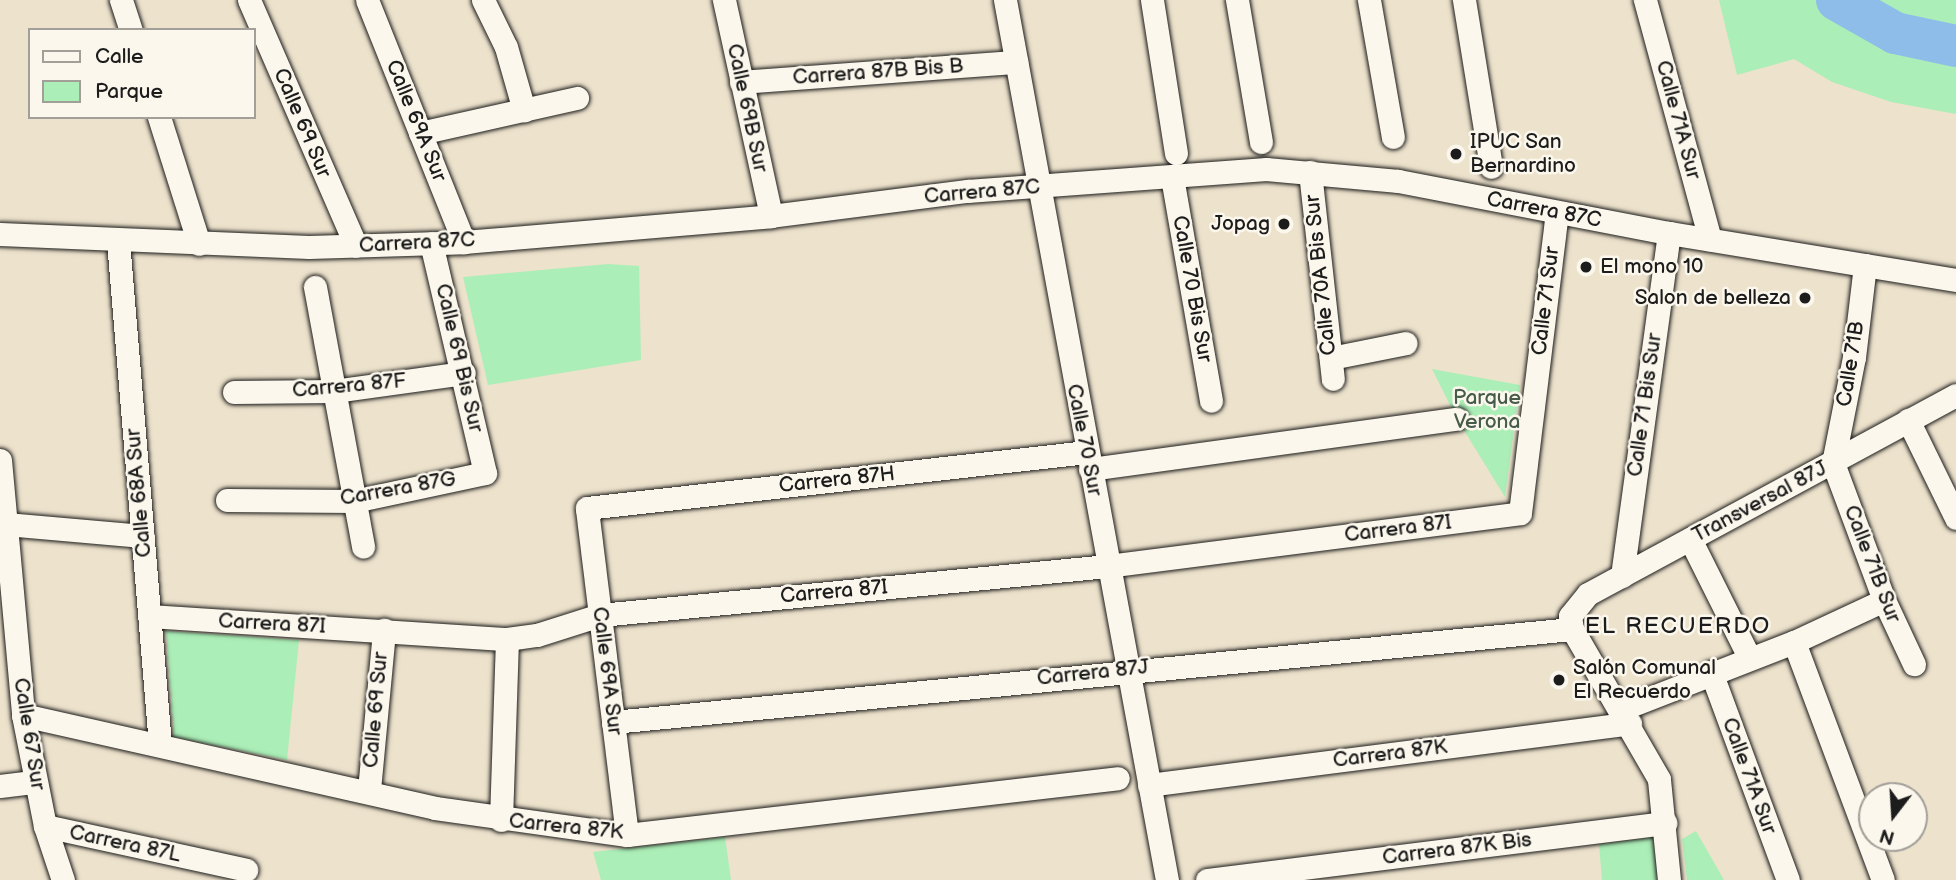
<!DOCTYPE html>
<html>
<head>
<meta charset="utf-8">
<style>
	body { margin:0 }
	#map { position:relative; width:1956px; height:880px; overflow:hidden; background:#ede2cc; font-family:"Balsamiq Sans",sans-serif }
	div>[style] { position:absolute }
	.green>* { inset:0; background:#aceeb7 }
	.river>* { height:42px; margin:-21px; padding:0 21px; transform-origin:21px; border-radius:21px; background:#8ebde9 }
	.roads { filter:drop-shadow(0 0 2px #1c1c1c) drop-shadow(0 0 2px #1c1c1c) }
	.minor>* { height:23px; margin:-11.5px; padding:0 11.5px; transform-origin:11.5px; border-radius:11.5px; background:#fbf7ec }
	.dots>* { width:19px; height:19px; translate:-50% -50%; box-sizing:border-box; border:4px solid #fbf7ec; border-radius:50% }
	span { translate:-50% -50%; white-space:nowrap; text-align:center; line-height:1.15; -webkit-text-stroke:5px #fbf7ec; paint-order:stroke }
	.street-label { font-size:21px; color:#1c1c1c }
	.poi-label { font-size:21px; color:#1c1c1c }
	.left { translate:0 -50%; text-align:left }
	.right { translate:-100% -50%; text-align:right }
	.park-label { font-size:21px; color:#475b4a }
	.neighbourhood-label { font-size:23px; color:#1c1c1c; letter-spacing:2px }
	.legend { position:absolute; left:28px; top:28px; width:228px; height:91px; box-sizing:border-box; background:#fbf7ec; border:2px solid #a29f99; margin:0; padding:9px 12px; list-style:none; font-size:21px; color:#1c1c1c }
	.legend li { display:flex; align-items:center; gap:14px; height:35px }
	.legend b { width:35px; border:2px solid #a29f99 }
	.north { position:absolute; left:1858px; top:782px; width:70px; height:70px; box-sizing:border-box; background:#fbf7ec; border:2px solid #a29f99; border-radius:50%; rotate:197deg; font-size:19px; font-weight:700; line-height:28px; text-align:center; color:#1c1c1c }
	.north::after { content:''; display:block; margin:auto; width:24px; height:32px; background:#1c1c1c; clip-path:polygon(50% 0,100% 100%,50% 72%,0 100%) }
</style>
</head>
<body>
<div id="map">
	<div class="green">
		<i style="clip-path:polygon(1719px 0,1956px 0,1956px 114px,1891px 102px,1832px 82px,1794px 59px,1737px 75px)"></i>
		<i style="clip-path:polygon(608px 264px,639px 266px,641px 360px,488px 385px,463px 277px)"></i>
		<i style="clip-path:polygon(1432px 369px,1520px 385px,1505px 497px,1457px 419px)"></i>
		<i style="clip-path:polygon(166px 631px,299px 640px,287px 760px,174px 737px)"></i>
		<i style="clip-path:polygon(1696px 831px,1724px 880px,1687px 880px,1682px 839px)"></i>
		<i style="clip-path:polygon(725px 837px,731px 880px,601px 880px,593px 852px)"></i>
		<i style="clip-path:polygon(1655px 837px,1659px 880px,1602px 880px,1599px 844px)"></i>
	</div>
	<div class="river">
		<i style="left:1837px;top:0;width:67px;rotate:29.6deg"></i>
		<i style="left:1895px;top:33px;width:62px;rotate:12deg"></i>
	</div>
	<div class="roads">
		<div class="minor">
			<i style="left:121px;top:0;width:32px;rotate:72deg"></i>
			<i style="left:249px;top:0;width:268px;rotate:66.5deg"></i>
			<i style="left:367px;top:0;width:261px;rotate:68.2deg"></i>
			<i style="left:483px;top:0;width:52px;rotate:63.9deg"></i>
			<i style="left:506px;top:47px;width:66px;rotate:74.1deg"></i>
			<i style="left:724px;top:0;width:221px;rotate:77.7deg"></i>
			<i style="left:1005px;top:0;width:895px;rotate:79.57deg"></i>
			<i style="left:1152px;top:0;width:155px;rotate:81.1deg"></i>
			<i style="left:1237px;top:0;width:144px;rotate:80.4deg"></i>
			<i style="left:1369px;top:0;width:139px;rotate:80.1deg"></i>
			<i style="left:1464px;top:0;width:169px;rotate:80.8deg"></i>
			<i style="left:1645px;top:0;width:248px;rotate:74.8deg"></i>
			<i style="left:741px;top:82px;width:276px;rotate:-4.2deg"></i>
			<i style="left:159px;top:117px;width:133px;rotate:72.5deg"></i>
			<i style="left:420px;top:133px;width:161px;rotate:-12.6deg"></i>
			<i style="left:1310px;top:172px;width:208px;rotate:83.7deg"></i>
			<i style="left:1172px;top:177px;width:227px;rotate:80.1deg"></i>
			<i style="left:0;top:234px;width:309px;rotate:2.4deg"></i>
			<i style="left:309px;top:247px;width:155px;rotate:-1.8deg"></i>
			<i style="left:464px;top:242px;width:308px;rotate:-4.8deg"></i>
			<i style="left:771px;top:216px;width:198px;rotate:-7.3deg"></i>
			<i style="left:967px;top:191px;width:300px;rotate:-4.2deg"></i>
			<i style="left:1266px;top:169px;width:133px;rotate:5.2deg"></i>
			<i style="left:1398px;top:181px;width:276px;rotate:10.9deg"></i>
			<i style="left:1669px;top:233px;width:291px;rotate:9.3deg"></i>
			<i style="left:118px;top:241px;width:505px;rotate:85.23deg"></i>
			<i style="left:1865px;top:265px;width:93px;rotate:96.8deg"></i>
			<i style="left:1854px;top:357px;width:108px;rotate:101.2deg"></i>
			<i style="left:1833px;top:463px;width:146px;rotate:69.6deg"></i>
			<i style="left:1884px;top:600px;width:71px;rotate:64.9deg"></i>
			<i style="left:315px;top:287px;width:264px;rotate:79.5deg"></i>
			<i style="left:1331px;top:358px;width:76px;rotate:-11.3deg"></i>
			<i style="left:234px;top:392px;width:100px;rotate:-0.6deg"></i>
			<i style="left:334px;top:391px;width:131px;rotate:-7.9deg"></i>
			<i style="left:1908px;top:420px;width:109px;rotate:63.9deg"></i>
			<i style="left:0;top:460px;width:256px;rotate:84.8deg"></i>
			<i style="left:23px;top:715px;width:113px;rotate:78.8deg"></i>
			<i style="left:45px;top:826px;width:57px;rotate:71.6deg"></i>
			<i style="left:1090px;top:469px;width:370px;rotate:-7.8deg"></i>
			<i style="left:227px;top:500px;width:127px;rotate:0.5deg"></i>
			<i style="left:354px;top:501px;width:134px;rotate:-12.1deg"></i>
			<i style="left:485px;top:473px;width:236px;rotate:-103.2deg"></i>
			<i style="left:6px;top:524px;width:137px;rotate:5deg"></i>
			<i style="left:1690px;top:539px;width:132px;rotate:63.4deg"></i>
			<i style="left:1622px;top:576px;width:346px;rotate:-82.2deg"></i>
			<i style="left:149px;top:616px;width:359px;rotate:3.7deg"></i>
			<i style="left:507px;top:639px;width:30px;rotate:-8deg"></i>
			<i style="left:537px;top:635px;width:66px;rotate:-17.6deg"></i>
			<i style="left:600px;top:615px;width:510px;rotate:-5.51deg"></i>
			<i style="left:1108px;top:566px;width:415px;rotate:-7.3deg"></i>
			<i style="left:1520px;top:513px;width:302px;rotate:-83deg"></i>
			<i style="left:1794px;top:642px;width:254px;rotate:69.5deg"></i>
			<i style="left:1711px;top:672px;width:222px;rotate:69.7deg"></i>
			<i style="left:1622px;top:709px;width:185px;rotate:-21.3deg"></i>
			<i style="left:1794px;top:642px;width:99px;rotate:-25deg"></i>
			<i style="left:23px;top:715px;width:422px;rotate:12.7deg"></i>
			<i style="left:435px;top:808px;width:194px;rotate:8deg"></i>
			<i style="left:627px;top:835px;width:494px;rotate:-6.6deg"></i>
			<i style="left:613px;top:722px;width:963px;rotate:-5.54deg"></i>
			<i style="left:1149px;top:785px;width:485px;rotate:-7.3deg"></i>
			<i style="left:0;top:786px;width:35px;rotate:-7deg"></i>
			<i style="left:369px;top:790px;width:161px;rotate:-84.6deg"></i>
			<i style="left:501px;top:820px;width:181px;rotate:-88.1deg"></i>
			<i style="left:45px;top:826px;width:206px;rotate:12.3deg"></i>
			<i style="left:627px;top:835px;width:329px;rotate:-97deg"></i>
			<i style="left:587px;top:508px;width:503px;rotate:-6.39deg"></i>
			<i style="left:1207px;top:880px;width:462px;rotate:-7.1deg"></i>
			<i style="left:1669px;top:880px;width:101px;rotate:-95.7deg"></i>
			<i style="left:1659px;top:779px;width:173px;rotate:-120.1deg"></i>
			<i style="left:1572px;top:629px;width:13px;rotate:-99deg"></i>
			<i style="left:1570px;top:616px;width:28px;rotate:-51deg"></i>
			<i style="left:1588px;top:594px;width:418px;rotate:-28.4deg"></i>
		</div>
	</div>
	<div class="dots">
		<i style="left:1456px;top:154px;background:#1c1c1c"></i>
		<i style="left:1284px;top:224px;background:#1c1c1c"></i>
		<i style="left:1586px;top:267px;background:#1c1c1c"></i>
		<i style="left:1805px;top:298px;background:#1c1c1c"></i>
		<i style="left:1559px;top:680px;background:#1c1c1c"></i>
	</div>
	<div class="street-label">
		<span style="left:878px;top:72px;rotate:-4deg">Carrera 87B Bis B</span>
		<span style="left:747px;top:108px;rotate:78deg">Calle 69B Sur</span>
		<span style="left:1678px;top:120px;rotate:75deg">Calle 71A Sur</span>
		<span style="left:416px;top:121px;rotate:68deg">Calle 69A Sur</span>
		<span style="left:302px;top:123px;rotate:67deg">Calle 69 Sur</span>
		<span style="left:982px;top:192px;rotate:-5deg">Carrera 87C</span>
		<span style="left:1544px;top:210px;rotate:11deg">Carrera 87C</span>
		<span style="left:417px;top:243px;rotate:-3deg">Carrera 87C</span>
		<span style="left:1321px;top:275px;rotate:-96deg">Calle 70A Bis Sur</span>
		<span style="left:1192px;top:289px;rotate:80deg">Calle 70 Bis Sur</span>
		<span style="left:1546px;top:301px;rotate:-83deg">Calle 71 Sur</span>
		<span style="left:459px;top:358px;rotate:77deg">Calle 69 Bis Sur</span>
		<span style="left:1851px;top:364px;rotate:-81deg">Calle 71B</span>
		<span style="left:349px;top:386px;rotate:-5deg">Carrera 87F</span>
		<span style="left:1645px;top:405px;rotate:-82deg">Calle 71 Bis Sur</span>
		<span style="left:1084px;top:440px;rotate:79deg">Calle 70 Sur</span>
		<span style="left:837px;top:480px;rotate:-6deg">Carrera 87H</span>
		<span style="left:398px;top:489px;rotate:-10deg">Carrera 87G</span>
		<span style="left:139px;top:493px;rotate:-95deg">Calle 68A Sur</span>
		<span style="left:1760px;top:502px;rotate:-28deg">Transversal 87J</span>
		<span style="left:1398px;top:529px;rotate:-7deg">Carrera 87I</span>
		<span style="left:1872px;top:564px;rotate:69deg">Calle 71B Sur</span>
		<span style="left:834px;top:592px;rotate:-5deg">Carrera 87I</span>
		<span style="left:272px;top:624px;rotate:3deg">Carrera 87I</span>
		<span style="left:607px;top:671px;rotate:83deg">Calle 69A Sur</span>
		<span style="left:1093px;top:673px;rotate:-6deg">Carrera 87J</span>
		<span style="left:376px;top:710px;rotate:-85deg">Calle 69 Sur</span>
		<span style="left:29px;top:734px;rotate:81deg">Calle 67 Sur</span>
		<span style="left:1390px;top:754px;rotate:-7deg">Carrera 87K</span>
		<span style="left:1749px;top:776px;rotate:70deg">Calle 71A Sur</span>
		<span style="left:566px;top:827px;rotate:6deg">Carrera 87K</span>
		<span style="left:125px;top:844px;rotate:12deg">Carrera 87L</span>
		<span style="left:1457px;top:849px;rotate:-7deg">Carrera 87K Bis</span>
	</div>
	<div class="poi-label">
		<span class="left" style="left:1470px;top:154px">IPUC San<br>Bernardino</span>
		<span class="right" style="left:1270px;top:224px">Jopag</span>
		<span class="left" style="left:1600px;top:267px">El mono 10</span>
		<span class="right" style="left:1791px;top:298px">Salon de belleza</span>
		<span class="left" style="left:1573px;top:680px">Salón Comunal<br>El Recuerdo</span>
	</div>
	<div class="park-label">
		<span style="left:1487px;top:410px">Parque<br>Verona</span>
	</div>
	<div class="neighbourhood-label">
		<span style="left:1678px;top:626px">EL RECUERDO</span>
	</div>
	<ul class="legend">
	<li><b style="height:9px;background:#fbf7ec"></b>Calle</li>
	<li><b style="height:19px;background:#aceeb7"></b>Parque</li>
	</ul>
	<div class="north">N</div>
</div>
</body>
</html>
